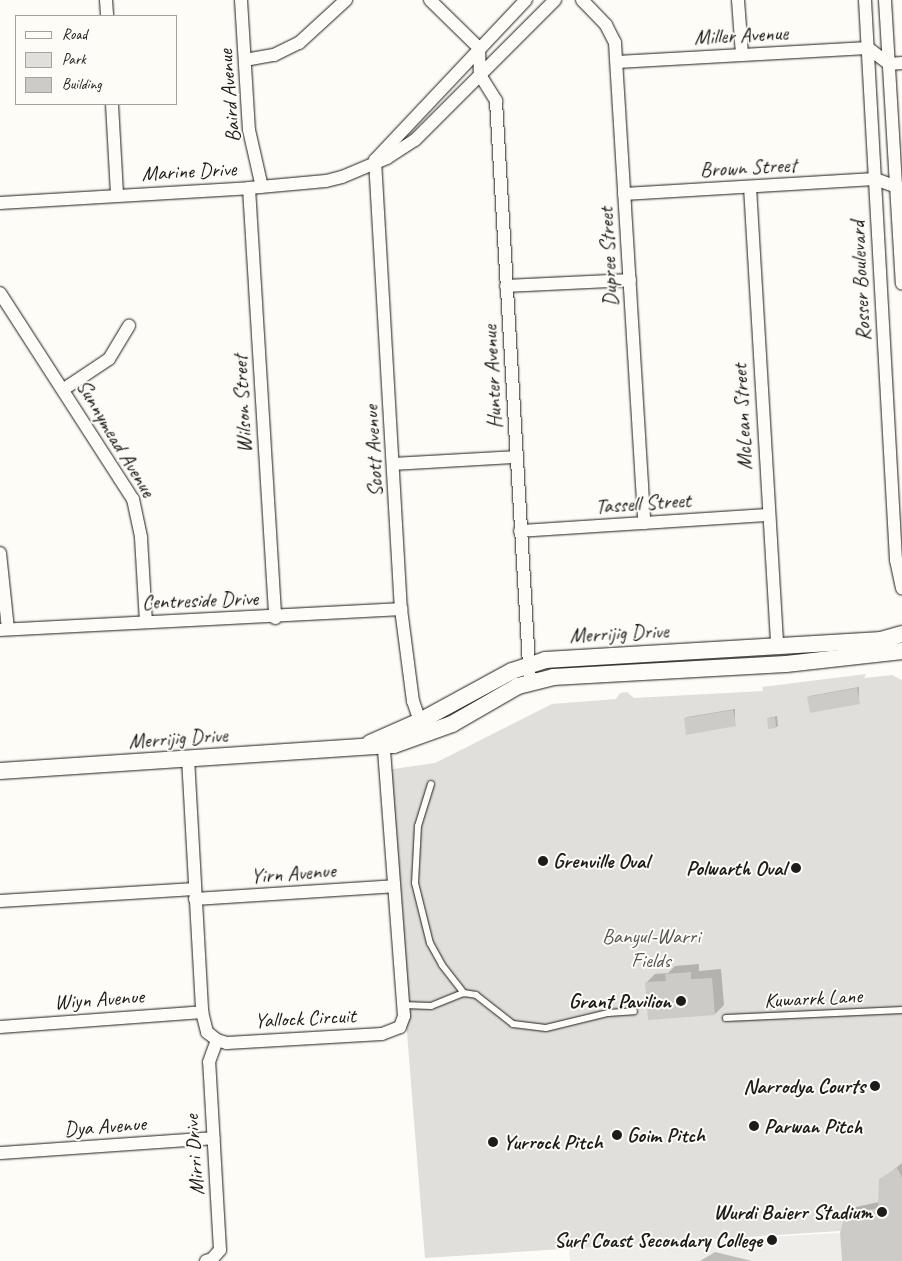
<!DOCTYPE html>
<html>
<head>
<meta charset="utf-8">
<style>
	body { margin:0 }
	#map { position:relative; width:902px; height:1261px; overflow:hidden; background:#fdfcf7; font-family:Caveat,sans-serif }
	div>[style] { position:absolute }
	.built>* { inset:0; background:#eeede9 }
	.green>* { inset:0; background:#e0dfdb }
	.shadow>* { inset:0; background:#0003 }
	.building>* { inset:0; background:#cccbc8 }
	.roads { filter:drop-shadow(0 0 1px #1c1c1c) drop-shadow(0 0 1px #1c1c1c) }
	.service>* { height:6px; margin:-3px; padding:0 3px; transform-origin:3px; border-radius:3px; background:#fdfcf7 }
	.minor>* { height:12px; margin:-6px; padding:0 6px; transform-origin:6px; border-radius:6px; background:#fdfcf7 }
	.tertiary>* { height:16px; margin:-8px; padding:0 8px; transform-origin:8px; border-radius:8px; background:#fdfcf7 }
	.dots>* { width:14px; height:14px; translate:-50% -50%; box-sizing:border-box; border:2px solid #fdfcf7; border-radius:50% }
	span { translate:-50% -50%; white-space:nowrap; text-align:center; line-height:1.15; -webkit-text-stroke:4px #fdfcf7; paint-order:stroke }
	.street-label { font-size:21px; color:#1c1c1c }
	.poi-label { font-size:21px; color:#1c1c1c; font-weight:700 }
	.left { translate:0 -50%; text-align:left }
	.right { translate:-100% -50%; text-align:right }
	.park-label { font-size:21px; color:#575655 }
	.legend { position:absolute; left:15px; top:15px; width:162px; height:90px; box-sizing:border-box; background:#fdfcf7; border:1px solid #a3a29f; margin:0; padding:6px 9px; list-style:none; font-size:15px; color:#1c1c1c }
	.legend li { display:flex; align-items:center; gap:10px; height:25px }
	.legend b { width:25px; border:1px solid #a3a29f }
</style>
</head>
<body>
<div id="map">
	<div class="built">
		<i style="clip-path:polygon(840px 1233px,842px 1261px,570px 1261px,569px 1248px)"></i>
	</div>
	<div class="green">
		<i style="clip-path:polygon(866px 674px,864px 678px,892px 675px,902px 680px,902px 1227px,425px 1258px,386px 770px,435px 763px,552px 704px,616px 699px,620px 693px,627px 692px,634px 698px,763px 691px,762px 687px)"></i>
	</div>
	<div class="shadow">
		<i style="clip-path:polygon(859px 687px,859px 703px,808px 697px,810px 696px)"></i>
		<i style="clip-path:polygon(735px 709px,735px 725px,685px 719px,687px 717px)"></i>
		<i style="clip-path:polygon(777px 716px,778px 726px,776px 727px,768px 718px)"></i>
		<i style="clip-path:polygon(699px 964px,699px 971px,721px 969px,724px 1005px,715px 1014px,646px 983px,655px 974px,668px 973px,675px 966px)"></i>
		<i style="clip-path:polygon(902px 1163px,902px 1261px,843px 1261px,846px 1216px,856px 1207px,879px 1202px,881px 1180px)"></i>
		<i style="clip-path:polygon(715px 1252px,752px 1261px,700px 1261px)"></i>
	</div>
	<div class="building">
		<i style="clip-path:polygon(857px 688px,860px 704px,810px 713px,807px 697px)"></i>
		<i style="clip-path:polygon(733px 710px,736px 726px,686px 735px,684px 718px)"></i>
		<i style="clip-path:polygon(775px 717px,776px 728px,768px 729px,767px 718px)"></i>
		<i style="clip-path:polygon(691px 972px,691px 979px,712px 978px,715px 1015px,648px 1020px,645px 982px,666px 981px,665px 974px)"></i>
		<i style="clip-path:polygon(897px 1168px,902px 1177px,902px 1261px,842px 1261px,840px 1233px,845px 1215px,878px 1208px,879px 1179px)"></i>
	</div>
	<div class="roads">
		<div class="service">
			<i style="left:431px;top:784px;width:44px;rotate:107.2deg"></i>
			<i style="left:418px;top:826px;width:57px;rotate:93deg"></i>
			<i style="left:415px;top:883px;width:62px;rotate:76deg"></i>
			<i style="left:430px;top:943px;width:25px;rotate:61deg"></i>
			<i style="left:442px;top:965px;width:36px;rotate:52deg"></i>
			<i style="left:403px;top:1005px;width:28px;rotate:2deg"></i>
			<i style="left:431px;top:1006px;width:35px;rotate:-22deg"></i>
			<i style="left:464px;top:993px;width:12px;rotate:9deg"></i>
			<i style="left:476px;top:995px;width:47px;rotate:38.1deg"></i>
			<i style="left:513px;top:1024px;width:33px;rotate:7deg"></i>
			<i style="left:546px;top:1028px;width:64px;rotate:-13.6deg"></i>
			<i style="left:608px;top:1013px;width:26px;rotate:-4deg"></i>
			<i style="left:726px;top:1018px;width:176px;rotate:-2.6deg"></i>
		</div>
		<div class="minor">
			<i style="left:106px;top:0;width:16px;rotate:86deg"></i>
			<i style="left:241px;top:0;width:130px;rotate:86.5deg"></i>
			<i style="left:249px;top:130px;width:58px;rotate:77.2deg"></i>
			<i style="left:430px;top:0;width:69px;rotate:44.4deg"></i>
			<i style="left:479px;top:48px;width:27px;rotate:88deg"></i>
			<i style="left:480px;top:75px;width:31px;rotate:58deg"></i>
			<i style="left:496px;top:101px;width:582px;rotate:86.65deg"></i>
			<i style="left:582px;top:0;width:35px;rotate:46deg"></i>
			<i style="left:606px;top:25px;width:20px;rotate:63deg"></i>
			<i style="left:615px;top:43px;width:481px;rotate:86.5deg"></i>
			<i style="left:738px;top:0;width:55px;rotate:85.8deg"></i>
			<i style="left:865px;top:0;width:561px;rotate:86.83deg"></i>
			<i style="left:896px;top:560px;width:29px;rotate:78deg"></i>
			<i style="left:885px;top:0;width:284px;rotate:86.6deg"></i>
			<i style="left:245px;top:60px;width:29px;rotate:-10deg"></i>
			<i style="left:274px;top:55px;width:28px;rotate:-26deg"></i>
			<i style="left:299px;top:43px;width:64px;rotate:-42.5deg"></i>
			<i style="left:617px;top:62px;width:251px;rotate:-3.2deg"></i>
			<i style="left:868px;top:48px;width:26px;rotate:37deg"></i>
			<i style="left:889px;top:64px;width:13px;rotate:-4deg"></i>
			<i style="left:112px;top:104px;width:90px;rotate:86.8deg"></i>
			<i style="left:375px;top:160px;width:450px;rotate:86.7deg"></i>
			<i style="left:401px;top:609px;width:93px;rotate:82.6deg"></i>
			<i style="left:413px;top:701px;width:28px;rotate:71deg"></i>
			<i style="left:375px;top:160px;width:220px;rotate:-46.7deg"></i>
			<i style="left:750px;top:187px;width:459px;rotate:86.6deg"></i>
			<i style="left:249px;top:188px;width:431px;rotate:86.5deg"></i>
			<i style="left:624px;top:194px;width:251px;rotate:-3.4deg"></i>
			<i style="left:875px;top:179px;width:29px;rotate:20deg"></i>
			<i style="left:0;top:203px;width:249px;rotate:-3.4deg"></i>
			<i style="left:249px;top:188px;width:77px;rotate:-5.2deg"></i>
			<i style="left:326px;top:181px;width:16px;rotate:-14deg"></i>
			<i style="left:342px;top:177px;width:49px;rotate:-22.9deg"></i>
			<i style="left:387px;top:158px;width:33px;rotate:-33deg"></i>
			<i style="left:415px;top:140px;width:198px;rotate:-45deg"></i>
			<i style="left:506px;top:286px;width:124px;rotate:-2.8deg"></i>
			<i style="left:0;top:293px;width:245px;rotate:57.2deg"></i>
			<i style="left:133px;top:499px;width:40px;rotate:78deg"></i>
			<i style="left:141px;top:538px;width:83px;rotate:86.6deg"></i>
			<i style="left:64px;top:389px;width:54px;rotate:-33.7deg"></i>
			<i style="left:109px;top:359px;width:39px;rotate:-59deg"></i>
			<i style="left:394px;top:464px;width:122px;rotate:-3.3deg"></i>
			<i style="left:520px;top:531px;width:249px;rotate:-3.7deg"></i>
			<i style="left:0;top:553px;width:76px;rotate:84deg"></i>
			<i style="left:0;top:630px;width:402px;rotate:-3deg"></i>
			<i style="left:188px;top:758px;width:254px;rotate:86.8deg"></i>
			<i style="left:202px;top:1012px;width:21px;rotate:76deg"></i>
			<i style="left:207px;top:1032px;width:13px;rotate:39deg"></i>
			<i style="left:217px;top:1040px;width:10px;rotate:17deg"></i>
			<i style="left:227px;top:1043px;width:155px;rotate:-3.3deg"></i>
			<i style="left:382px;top:1034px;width:19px;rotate:-21deg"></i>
			<i style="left:400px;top:1027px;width:12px;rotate:-70deg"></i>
			<i style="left:404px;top:1016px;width:270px;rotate:-94.3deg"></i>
			<i style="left:195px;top:899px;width:199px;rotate:-3.7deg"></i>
			<i style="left:0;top:901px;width:195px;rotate:-3.5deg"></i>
			<i style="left:0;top:1027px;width:203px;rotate:-4.2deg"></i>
			<i style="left:0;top:1153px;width:214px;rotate:-4deg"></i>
			<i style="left:206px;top:1261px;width:6px;rotate:-18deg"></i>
			<i style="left:212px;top:1259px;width:12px;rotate:-48deg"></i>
			<i style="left:220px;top:1250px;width:188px;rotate:-93.3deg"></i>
			<i style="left:209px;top:1062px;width:23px;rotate:-70deg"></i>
		</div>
		<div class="tertiary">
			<i style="left:370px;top:743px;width:55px;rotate:-23.7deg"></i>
			<i style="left:420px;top:721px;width:105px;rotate:-28.5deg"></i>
			<i style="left:512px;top:671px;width:35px;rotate:-18deg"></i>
			<i style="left:545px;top:660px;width:337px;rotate:-3.4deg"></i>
			<i style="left:881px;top:640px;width:22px;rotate:-16deg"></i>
			<i style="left:0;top:771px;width:395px;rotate:-3.8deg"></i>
			<i style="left:394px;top:745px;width:62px;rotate:-19.9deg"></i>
			<i style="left:452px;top:724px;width:76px;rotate:-29.9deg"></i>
			<i style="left:518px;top:686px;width:36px;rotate:-14deg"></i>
			<i style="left:553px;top:677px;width:233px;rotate:-3.2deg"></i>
			<i style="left:786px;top:664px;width:117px;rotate:-6.4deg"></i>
		</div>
	</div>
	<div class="dots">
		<i style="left:543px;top:861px;background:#1c1c1c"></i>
		<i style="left:796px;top:868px;background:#1c1c1c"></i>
		<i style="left:681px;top:1001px;background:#1c1c1c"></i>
		<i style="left:875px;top:1086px;background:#1c1c1c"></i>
		<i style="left:754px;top:1126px;background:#1c1c1c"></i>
		<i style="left:617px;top:1135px;background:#1c1c1c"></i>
		<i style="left:493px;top:1142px;background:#1c1c1c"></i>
		<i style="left:882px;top:1212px;background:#1c1c1c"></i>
		<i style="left:772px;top:1240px;background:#1c1c1c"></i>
	</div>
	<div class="street-label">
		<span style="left:741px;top:35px;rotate:-3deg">Miller Avenue</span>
		<span style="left:229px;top:96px;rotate:-95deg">Baird Avenue</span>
		<span style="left:748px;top:167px;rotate:-3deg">Brown Street</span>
		<span style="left:189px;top:171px;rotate:-3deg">Marine Drive</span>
		<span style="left:608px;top:257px;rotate:-93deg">Dupree Street</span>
		<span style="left:860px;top:281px;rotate:-93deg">Rosser Boulevard</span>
		<span style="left:492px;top:377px;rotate:-93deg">Hunter Avenue</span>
		<span style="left:242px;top:404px;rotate:-93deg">Wilson Street</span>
		<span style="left:742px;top:417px;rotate:-93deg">McLean Street</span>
		<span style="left:116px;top:438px;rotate:59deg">Sunnymead Avenue</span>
		<span style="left:373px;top:451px;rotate:-93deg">Scott Avenue</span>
		<span style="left:643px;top:503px;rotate:-4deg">Tassell Street</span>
		<span style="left:200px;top:600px;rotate:-2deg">Centreside Drive</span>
		<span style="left:619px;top:633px;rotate:-3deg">Merrijig Drive</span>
		<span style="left:178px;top:738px;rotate:-4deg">Merrijig Drive</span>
		<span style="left:293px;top:873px;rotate:-4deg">Yirn Avenue</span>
		<span style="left:813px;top:998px;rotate:-3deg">Kuwarrk Lane</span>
		<span style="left:99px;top:999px;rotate:-4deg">Wiyn Avenue</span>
		<span style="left:305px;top:1018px;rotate:-3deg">Yallock Circuit</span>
		<span style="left:105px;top:1126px;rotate:-4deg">Dya Avenue</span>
		<span style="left:194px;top:1155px;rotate:-94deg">Mirri Drive</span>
	</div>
	<div class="poi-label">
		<span class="left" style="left:553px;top:861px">Grenville Oval</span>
		<span class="right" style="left:786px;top:868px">Polwarth Oval</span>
		<span class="right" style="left:671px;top:1001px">Grant Pavilion</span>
		<span class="right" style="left:865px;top:1086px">Narrodya Courts</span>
		<span class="left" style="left:764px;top:1126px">Parwan Pitch</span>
		<span class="left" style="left:627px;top:1135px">Goim Pitch</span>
		<span class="left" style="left:503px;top:1142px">Yurrock Pitch</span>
		<span class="right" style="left:872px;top:1212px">Wurdi Baierr Stadium</span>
		<span class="right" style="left:762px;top:1240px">Surf Coast Secondary College</span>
	</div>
	<div class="park-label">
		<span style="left:651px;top:948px">Banyul-Warri<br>Fields</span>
	</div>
	<ul class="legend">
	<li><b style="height:6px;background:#fdfcf7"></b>Road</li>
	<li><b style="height:14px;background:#e0dfdb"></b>Park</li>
	<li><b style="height:14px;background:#cccbc8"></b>Building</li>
	</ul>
</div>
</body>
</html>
